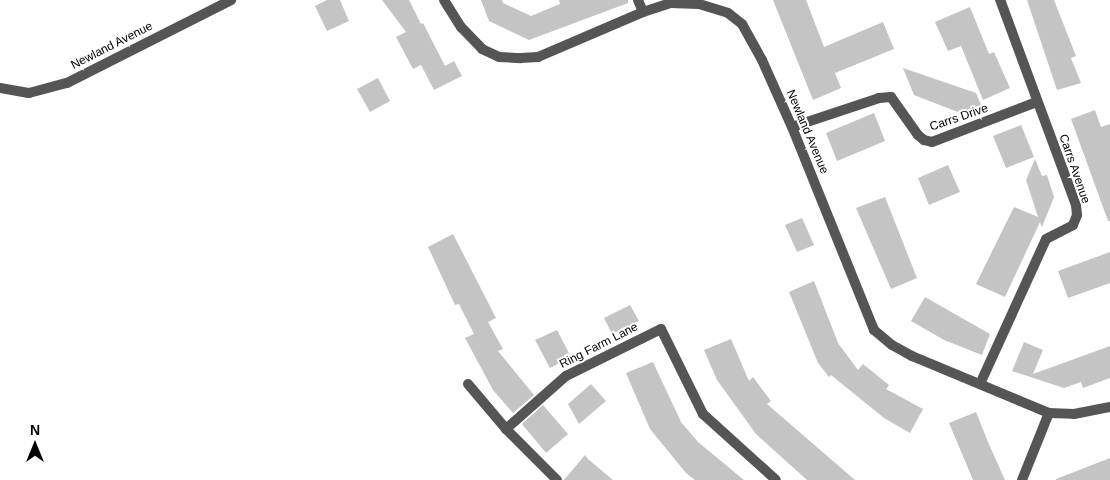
<!DOCTYPE html>
<html>
<head>
<meta charset="utf-8">
<style>
	body { margin:0 }
	#map { position:relative; width:1110px; height:480px; overflow:hidden; background:#fff; font-family:Helvetica,sans-serif }
	div>[style] { position:absolute }
	.building>* { inset:0; background:#c4c4c4 }
	.minor>* { height:10px; margin:-5px; padding:0 5px; transform-origin:5px; border-radius:5px; background:#555 }
	span { translate:-50% -50%; white-space:nowrap; text-align:center; line-height:1.15; -webkit-text-stroke:4px #fff; paint-order:stroke }
	.street-label { font-size:12px; color:#000 }
	.north { position:absolute; left:10px; top:420px; width:50px; height:50px; -webkit-text-stroke:4px #fff; paint-order:stroke; rotate:0deg; font-size:14px; font-weight:700; line-height:20px; text-align:center; color:#000 }
	.north::after { content:''; display:block; margin:auto; width:18px; height:22px; background:#000; clip-path:polygon(50% 0,100% 100%,50% 72%,0 100%) }
</style>
</head>
<body>
<div id="map">
	<div class="building">
		<i style="clip-path:polygon(327px 0,340px 0,349px 21px,327px 31px,315px 6px)"></i>
		<i style="clip-path:polygon(382px 0,409px 0,421px 24px,423px 23px,445px 66px,454px 61px,462px 76px,434px 90px,421px 65px,413px 69px,396px 37px,406px 32px)"></i>
		<i style="clip-path:polygon(481px 0,502px 0,503px 3px,531px 16px,560px 4px,559px 0,628px 0,628px 3px,529px 40px,489px 21px)"></i>
		<i style="clip-path:polygon(773px 0,806px 0,824px 47px,883px 22px,894px 49px,835px 73px,841px 88px,813px 100px)"></i>
		<i style="clip-path:polygon(1027px 0,1054px 0,1076px 56px,1071px 58px,1081px 83px,1057px 90px)"></i>
		<i style="clip-path:polygon(970px 7px,989px 54px,994px 52px,1010px 88px,983px 100px,961px 46px,948px 51px,935px 22px)"></i>
		<i style="clip-path:polygon(903px 68px,976px 93px,982px 107px,963px 114px,914px 95px)"></i>
		<i style="clip-path:polygon(378px 78px,390px 101px,370px 112px,357px 89px)"></i>
		<i style="clip-path:polygon(1095px 110px,1101px 127px,1110px 124px,1110px 221px,1108px 221px,1071px 119px)"></i>
		<i style="clip-path:polygon(874px 113px,885px 141px,837px 161px,826px 133px)"></i>
		<i style="clip-path:polygon(1021px 125px,1034px 157px,1006px 168px,993px 136px)"></i>
		<i style="clip-path:polygon(1035px 159px,1042px 176px,1047px 175px,1054px 197px,1042px 227px,1040px 222px,1005px 297px,976px 284px,1014px 207px,1038px 217px,1026px 180px)"></i>
		<i style="clip-path:polygon(948px 165px,960px 192px,929px 205px,918px 178px)"></i>
		<i style="clip-path:polygon(885px 197px,917px 278px,891px 289px,856px 208px)"></i>
		<i style="clip-path:polygon(802px 218px,814px 245px,797px 252px,785px 225px)"></i>
		<i style="clip-path:polygon(453px 234px,496px 318px,488px 322px,503px 349px,498px 351px,534px 395px,513px 413px,493px 390px,465px 338px,474px 334px,459px 304px,455px 305px,428px 247px)"></i>
		<i style="clip-path:polygon(1110px 252px,1110px 283px,1068px 298px,1058px 271px)"></i>
		<i style="clip-path:polygon(814px 281px,838px 343px,858px 370px,863px 364px,889px 385px,886px 389px,923px 409px,910px 433px,884px 418px,831px 375px,829px 377px,818px 363px,789px 292px)"></i>
		<i style="clip-path:polygon(925px 297px,990px 334px,982px 355px,944px 340px,911px 321px)"></i>
		<i style="clip-path:polygon(630px 305px,639px 321px,612px 334px,604px 318px)"></i>
		<i style="clip-path:polygon(557px 330px,571px 357px,550px 368px,535px 340px)"></i>
		<i style="clip-path:polygon(731px 339px,749px 381px,753px 377px,771px 401px,767px 404px,855px 480px,807px 480px,756px 434px,717px 380px,704px 350px)"></i>
		<i style="clip-path:polygon(1024px 342px,1043px 350px,1033px 374px,1110px 346px,1110px 378px,1083px 388px,1081px 382px,1064px 388px,1012px 371px)"></i>
		<i style="clip-path:polygon(653px 362px,681px 422px,698px 442px,744px 480px,695px 480px,686px 473px,650px 429px,626px 373px)"></i>
		<i style="clip-path:polygon(591px 384px,606px 401px,579px 424px,568px 404px)"></i>
		<i style="clip-path:polygon(543px 405px,568px 434px,546px 453px,522px 424px)"></i>
		<i style="clip-path:polygon(976px 412px,988px 442px,1005px 480px,973px 480px,949px 423px)"></i>
		<i style="clip-path:polygon(585px 455px,588px 459px,613px 480px,564px 480px)"></i>
		<i style="clip-path:polygon(1110px 458px,1110px 480px,1056px 480px,1056px 479px)"></i>
	</div>
	<div class="minor">
		<i style="left:444px;top:0;width:32px;rotate:58deg"></i>
		<i style="left:461px;top:27px;width:30px;rotate:46deg"></i>
		<i style="left:482px;top:49px;width:19px;rotate:25deg"></i>
		<i style="left:499px;top:57px;width:22px;rotate:3deg"></i>
		<i style="left:521px;top:58px;width:17px;rotate:-3deg"></i>
		<i style="left:538px;top:57px;width:114px;rotate:-23.2deg"></i>
		<i style="left:643px;top:12px;width:29px;rotate:-18deg"></i>
		<i style="left:671px;top:3px;width:28px;rotate:2deg"></i>
		<i style="left:699px;top:4px;width:30px;rotate:17deg"></i>
		<i style="left:728px;top:13px;width:18px;rotate:38deg"></i>
		<i style="left:742px;top:24px;width:41px;rotate:60.9deg"></i>
		<i style="left:762px;top:60px;width:73px;rotate:65.9deg"></i>
		<i style="left:792px;top:127px;width:219px;rotate:68deg"></i>
		<i style="left:874px;top:330px;width:23px;rotate:40deg"></i>
		<i style="left:892px;top:345px;width:23px;rotate:29deg"></i>
		<i style="left:912px;top:356px;width:148px;rotate:22.6deg"></i>
		<i style="left:1049px;top:413px;width:25px;rotate:2deg"></i>
		<i style="left:1074px;top:414px;width:37px;rotate:-11deg"></i>
		<i style="left:638px;top:0;width:13px;rotate:67deg"></i>
		<i style="left:0;top:88px;width:29px;rotate:10deg"></i>
		<i style="left:29px;top:93px;width:39px;rotate:-15deg"></i>
		<i style="left:67px;top:83px;width:184px;rotate:-26.8deg"></i>
		<i style="left:792px;top:127px;width:92px;rotate:-18.4deg"></i>
		<i style="left:879px;top:98px;width:12px;rotate:-5deg"></i>
		<i style="left:891px;top:97px;width:47px;rotate:54.6deg"></i>
		<i style="left:918px;top:135px;width:8px;rotate:40deg"></i>
		<i style="left:924px;top:140px;width:8px;rotate:14deg"></i>
		<i style="left:932px;top:142px;width:112px;rotate:-20.9deg"></i>
		<i style="left:468px;top:384px;width:59px;rotate:49.8deg"></i>
		<i style="left:506px;top:429px;width:80px;rotate:-41.5deg"></i>
		<i style="left:566px;top:376px;width:106px;rotate:-26.3deg"></i>
		<i style="left:661px;top:329px;width:95px;rotate:63.7deg"></i>
		<i style="left:703px;top:414px;width:98px;rotate:42.1deg"></i>
		<i style="left:980px;top:384px;width:159px;rotate:-65.5deg"></i>
		<i style="left:1046px;top:239px;width:30px;rotate:-27deg"></i>
		<i style="left:1073px;top:225px;width:11px;rotate:-68deg"></i>
		<i style="left:1077px;top:215px;width:10px;rotate:-96deg"></i>
		<i style="left:1076px;top:205px;width:219px;rotate:-110.3deg"></i>
		<i style="left:506px;top:429px;width:72px;rotate:45deg"></i>
		<i style="left:1022px;top:480px;width:72px;rotate:-68.1deg"></i>
	</div>
	<div class="street-label">
		<span style="left:112px;top:46px;rotate:-27deg">Newland Avenue</span>
		<span style="left:959px;top:118px;rotate:-19deg">Carrs Drive</span>
		<span style="left:807px;top:132px;rotate:67deg">Newland Avenue</span>
		<span style="left:1074px;top:169px;rotate:71deg">Carrs Avenue</span>
		<span style="left:599px;top:346px;rotate:-27deg">Ring Farm Lane</span>
	</div>
	<div class="north">N</div>
</div>
</body>
</html>
